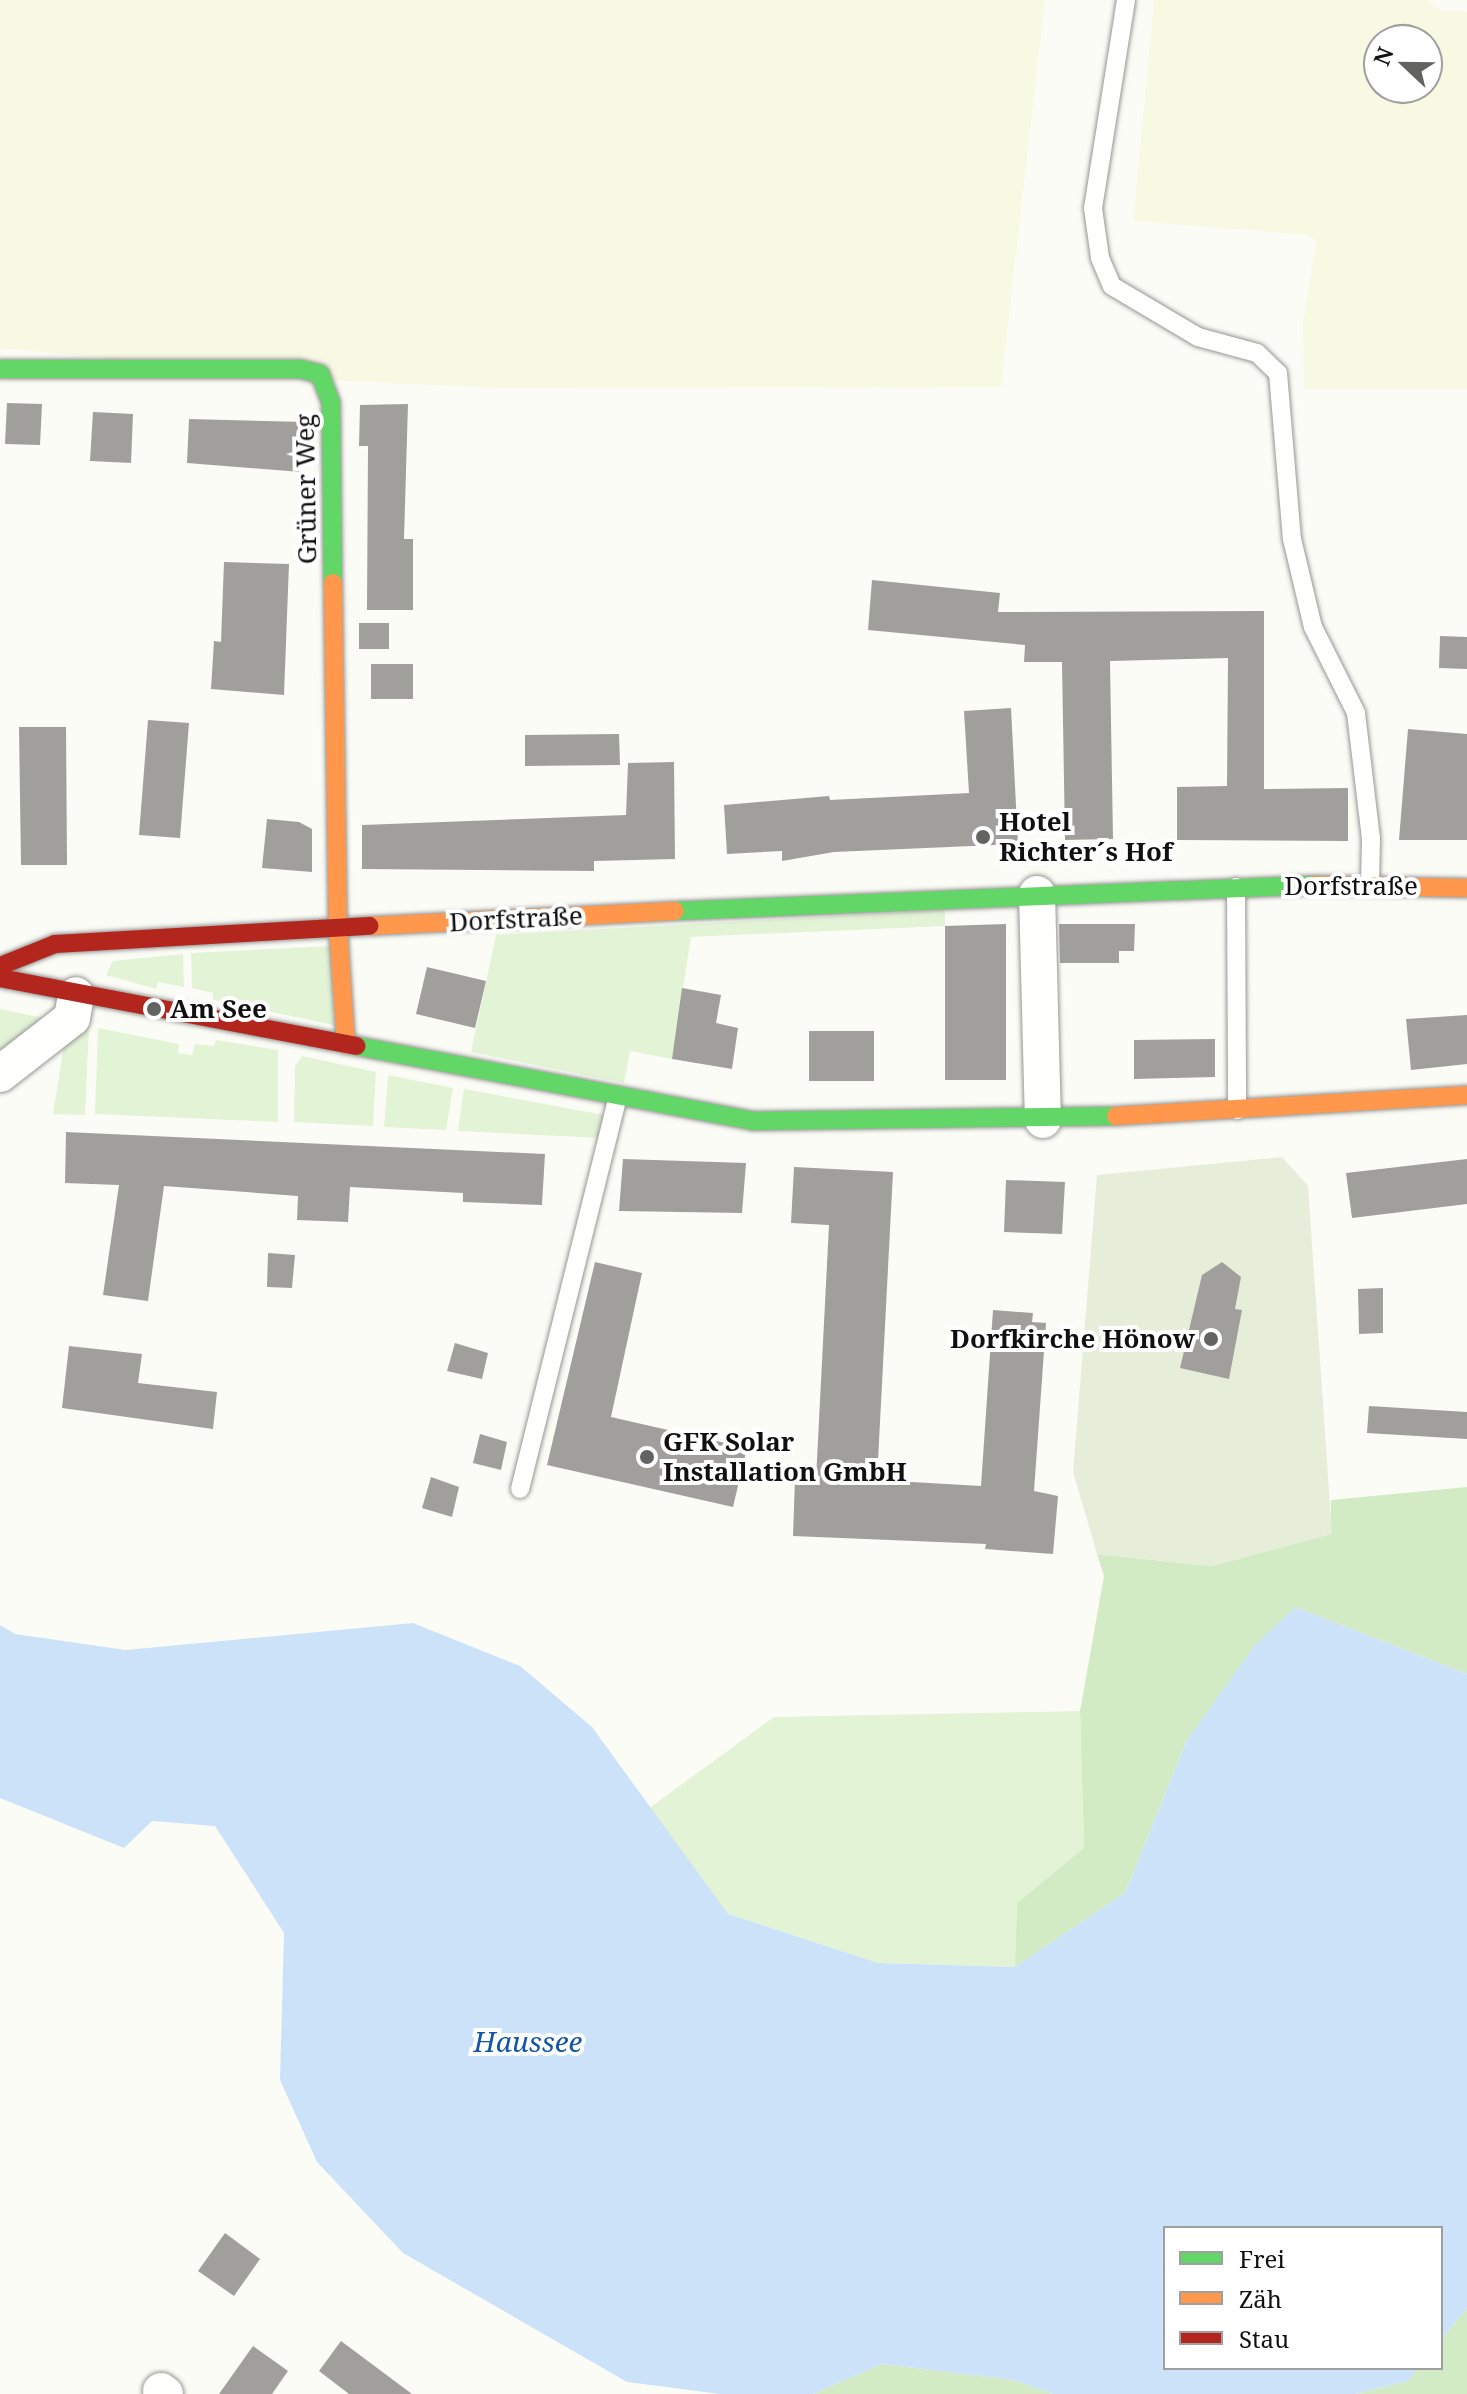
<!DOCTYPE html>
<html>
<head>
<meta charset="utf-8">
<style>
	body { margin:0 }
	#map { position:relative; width:1467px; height:2394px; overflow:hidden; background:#fcfcf7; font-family:"Noto Serif",serif }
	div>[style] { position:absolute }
	.farmland>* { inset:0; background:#f8f9e3 }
	.green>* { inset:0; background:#e3f3d6 }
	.forest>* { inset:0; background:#d2ebc4 }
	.cemetery>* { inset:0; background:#e6eeda }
	.water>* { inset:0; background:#cce2f8 }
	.building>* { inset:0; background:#a09f9c }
	.roads { filter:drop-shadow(0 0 2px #969694) drop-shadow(0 0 2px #969694) }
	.lane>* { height:18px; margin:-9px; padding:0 9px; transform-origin:9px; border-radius:9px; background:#fffffe }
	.street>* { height:36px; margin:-18px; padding:0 18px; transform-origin:18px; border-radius:18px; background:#fffffe }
	.fast>* { height:18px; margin:-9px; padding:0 9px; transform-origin:9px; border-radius:9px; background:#63d668 }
	.slow>* { height:18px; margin:-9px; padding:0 9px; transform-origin:9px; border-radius:9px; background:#ff974d }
	.jam>* { height:18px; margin:-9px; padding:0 9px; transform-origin:9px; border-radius:9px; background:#b3261e }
	.dots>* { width:22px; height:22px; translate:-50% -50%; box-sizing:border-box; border:4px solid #fff; border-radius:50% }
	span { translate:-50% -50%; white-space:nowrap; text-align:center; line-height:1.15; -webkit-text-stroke:8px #fff; paint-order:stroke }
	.street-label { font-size:26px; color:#101010 }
	.poi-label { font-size:26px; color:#101010; font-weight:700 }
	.left { translate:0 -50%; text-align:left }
	.right { translate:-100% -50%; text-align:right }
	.water-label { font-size:28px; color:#1455a7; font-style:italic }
	.legend { position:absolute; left:1163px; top:2226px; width:280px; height:144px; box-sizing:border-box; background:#fff; border:2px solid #9f9f9f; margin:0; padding:10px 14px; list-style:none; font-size:24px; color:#101010 }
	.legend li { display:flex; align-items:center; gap:16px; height:40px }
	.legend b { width:40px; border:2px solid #9f9f9f }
	.north { position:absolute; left:1363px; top:24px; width:80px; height:80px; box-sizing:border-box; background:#fff; border:2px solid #9f9f9f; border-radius:50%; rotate:292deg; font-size:22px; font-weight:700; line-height:32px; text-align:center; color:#101010 }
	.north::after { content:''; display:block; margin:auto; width:28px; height:36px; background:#636361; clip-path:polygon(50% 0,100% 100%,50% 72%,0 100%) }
</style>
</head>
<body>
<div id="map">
	<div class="farmland">
		<i style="clip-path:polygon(0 0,1045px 0,1001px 387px,501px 388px,345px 381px,0 348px)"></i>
		<i style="clip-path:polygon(evenodd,1154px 0,1427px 0,1438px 10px,1467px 12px,1467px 389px,1304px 389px,1303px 323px,1316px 241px,1308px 235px,1133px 221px,1154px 0,1427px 40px,1427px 88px,1379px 88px,1379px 40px,1427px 40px)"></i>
	</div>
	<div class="green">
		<i style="clip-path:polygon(945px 910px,945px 926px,691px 937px,672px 1059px,630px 1051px,624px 1083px,471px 1052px,496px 935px)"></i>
		<i style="clip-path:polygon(330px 946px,334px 1025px,213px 1000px,213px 993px,192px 988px,191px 953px)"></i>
		<i style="clip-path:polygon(183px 954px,184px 987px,158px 982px,156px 989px,106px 975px,113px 961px)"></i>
		<i style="clip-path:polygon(0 1009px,53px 1020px,0 1058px)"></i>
		<i style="clip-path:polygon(83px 1026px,89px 1027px,85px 1115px,53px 1114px,64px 1045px)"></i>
		<i style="clip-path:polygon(98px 1028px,179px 1044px,178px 1053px,192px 1055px,195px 1044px,214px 1046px,216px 1040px,278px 1050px,278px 1122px,95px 1114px)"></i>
		<i style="clip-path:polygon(302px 1056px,376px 1072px,373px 1126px,294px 1122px,295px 1066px)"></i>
		<i style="clip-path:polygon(388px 1075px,453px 1088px,446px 1130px,384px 1127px)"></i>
		<i style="clip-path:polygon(464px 1089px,604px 1115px,600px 1138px,458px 1131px)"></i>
		<i style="clip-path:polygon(1080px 1711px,1084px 1848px,1017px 1903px,1015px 1967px,878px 1963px,728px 1914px,648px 1809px,774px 1717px)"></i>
	</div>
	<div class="forest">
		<i style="clip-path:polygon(1467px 1487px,1467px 1674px,1295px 1607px,1187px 1740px,1125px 1893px,1015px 1967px,1017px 1903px,1084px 1848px,1080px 1711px,1104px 1576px,1097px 1554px,1211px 1566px,1331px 1534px,1331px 1500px)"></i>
		<i style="clip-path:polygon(1467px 2308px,1467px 2394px,1355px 2394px,1408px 2381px,1419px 2368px,1441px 2368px,1441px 2340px)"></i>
		<i style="clip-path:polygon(882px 2364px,1013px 2380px,1053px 2394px,813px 2394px)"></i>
	</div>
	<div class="cemetery">
		<i style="clip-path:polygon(1282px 1157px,1308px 1186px,1332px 1534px,1211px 1566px,1097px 1554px,1073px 1472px,1097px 1175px)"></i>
	</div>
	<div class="water">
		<i style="clip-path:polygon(1295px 1607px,1467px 1674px,1467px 2308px,1441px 2340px,1441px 2228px,1165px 2228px,1165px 2368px,1419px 2368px,1408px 2381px,1355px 2394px,1053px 2394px,1013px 2380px,882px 2364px,813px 2394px,720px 2394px,627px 2382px,403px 2253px,317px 2162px,280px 2080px,284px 1933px,215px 1826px,152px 1821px,124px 1848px,0 1798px,0 1625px,15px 1634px,126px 1650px,413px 1623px,520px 1666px,592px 1727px,728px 1914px,878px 1963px,1015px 1967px,1125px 1893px,1187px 1740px,1255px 1645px)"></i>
	</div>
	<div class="building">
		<i style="clip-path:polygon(7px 403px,42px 404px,40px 445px,5px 444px)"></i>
		<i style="clip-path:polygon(408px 404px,404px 539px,413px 539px,413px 610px,367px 610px,368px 446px,359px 446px,360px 405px)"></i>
		<i style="clip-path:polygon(93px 412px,133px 414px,131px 463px,90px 461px)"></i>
		<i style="clip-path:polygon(189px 419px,305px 422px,301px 472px,187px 463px)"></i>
		<i style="clip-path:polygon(224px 562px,289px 564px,284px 695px,211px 689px,214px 641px,221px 642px)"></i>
		<i style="clip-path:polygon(872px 580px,1000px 593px,998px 612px,1264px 611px,1264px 789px,1348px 788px,1348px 841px,1177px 840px,1177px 787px,1227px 786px,1228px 658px,1110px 661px,1113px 839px,1065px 840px,1062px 662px,1024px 662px,1025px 645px,868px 630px)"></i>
		<i style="clip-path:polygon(359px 623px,389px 623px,389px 649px,359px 649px)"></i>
		<i style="clip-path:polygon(1440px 636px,1467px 637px,1467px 669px,1439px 668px)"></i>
		<i style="clip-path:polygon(371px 664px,413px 664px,413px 699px,371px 699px)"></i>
		<i style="clip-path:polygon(1011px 708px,1018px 844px,834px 852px,782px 861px,782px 851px,727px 854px,724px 805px,829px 796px,830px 800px,969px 793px,964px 711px)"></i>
		<i style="clip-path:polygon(148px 720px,189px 723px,180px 838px,139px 835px)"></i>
		<i style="clip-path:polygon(19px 727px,66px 727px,67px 865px,21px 865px)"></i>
		<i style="clip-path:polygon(1408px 729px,1467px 734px,1467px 840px,1399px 840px)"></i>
		<i style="clip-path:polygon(619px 734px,620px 765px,525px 766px,525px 735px)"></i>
		<i style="clip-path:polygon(674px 762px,675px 859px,594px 861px,594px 871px,362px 869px,362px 825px,626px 815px,628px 763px)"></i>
		<i style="clip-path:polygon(267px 819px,299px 822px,312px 829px,312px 872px,262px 868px)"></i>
		<i style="clip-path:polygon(1006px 924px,1006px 1080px,945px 1080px,945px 926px)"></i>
		<i style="clip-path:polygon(1059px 924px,1135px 924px,1134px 951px,1119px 951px,1119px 963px,1060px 963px)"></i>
		<i style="clip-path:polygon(427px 967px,486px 981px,475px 1028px,416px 1014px)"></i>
		<i style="clip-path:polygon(682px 988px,721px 995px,716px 1023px,738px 1028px,732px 1069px,672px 1059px)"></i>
		<i style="clip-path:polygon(1467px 1015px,1467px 1064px,1411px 1070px,1406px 1019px)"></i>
		<i style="clip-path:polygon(809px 1031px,874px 1031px,874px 1081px,809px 1081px)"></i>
		<i style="clip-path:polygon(1215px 1039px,1215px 1077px,1134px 1079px,1134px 1040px)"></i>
		<i style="clip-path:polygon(66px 1132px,545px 1154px,542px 1205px,463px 1202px,463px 1193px,350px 1187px,348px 1222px,297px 1220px,298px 1196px,164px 1186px,148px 1301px,103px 1295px,119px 1185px,65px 1183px)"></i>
		<i style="clip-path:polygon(623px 1159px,746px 1163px,742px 1213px,619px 1211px)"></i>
		<i style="clip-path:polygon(1467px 1159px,1467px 1204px,1352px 1218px,1346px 1173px)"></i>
		<i style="clip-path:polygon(794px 1167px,893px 1172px,877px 1480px,981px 1486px,993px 1310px,1033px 1313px,1032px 1322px,1046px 1323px,1034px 1491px,1058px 1496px,1053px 1554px,985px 1549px,986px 1544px,793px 1536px,795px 1478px,816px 1479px,829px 1225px,791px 1223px)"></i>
		<i style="clip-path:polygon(1006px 1180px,1065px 1182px,1062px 1234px,1004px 1232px)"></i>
		<i style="clip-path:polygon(268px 1253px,295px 1255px,292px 1288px,267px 1287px)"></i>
		<i style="clip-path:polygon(595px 1262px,642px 1273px,611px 1417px,747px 1448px,733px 1507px,547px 1465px)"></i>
		<i style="clip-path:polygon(1222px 1262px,1241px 1277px,1235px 1309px,1242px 1310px,1229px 1379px,1180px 1368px,1202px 1275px)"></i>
		<i style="clip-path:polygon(1383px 1288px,1383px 1333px,1359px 1334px,1358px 1289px)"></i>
		<i style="clip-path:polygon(455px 1343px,488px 1353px,482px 1379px,447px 1371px)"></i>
		<i style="clip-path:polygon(69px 1346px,142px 1354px,138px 1383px,217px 1392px,213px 1429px,62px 1408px)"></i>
		<i style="clip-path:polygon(1369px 1406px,1467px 1412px,1467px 1439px,1367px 1433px)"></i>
		<i style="clip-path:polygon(480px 1434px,507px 1442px,501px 1470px,473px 1463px)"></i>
		<i style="clip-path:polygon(431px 1477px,459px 1487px,452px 1517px,422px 1508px)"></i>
		<i style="clip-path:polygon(225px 2233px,260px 2259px,234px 2296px,198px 2271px)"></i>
		<i style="clip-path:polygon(341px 2341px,412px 2394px,349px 2394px,319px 2371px)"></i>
		<i style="clip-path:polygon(253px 2346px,288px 2371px,272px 2394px,219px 2394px)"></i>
	</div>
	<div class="roads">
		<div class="lane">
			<i style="left:1126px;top:0;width:211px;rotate:99deg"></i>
			<i style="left:1093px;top:208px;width:50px;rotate:82deg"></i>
			<i style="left:1100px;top:258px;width:30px;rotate:67deg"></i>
			<i style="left:1112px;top:286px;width:100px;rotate:30.7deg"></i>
			<i style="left:1198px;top:337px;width:61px;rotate:15.2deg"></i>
			<i style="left:1257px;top:353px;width:29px;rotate:44deg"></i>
			<i style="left:1278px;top:373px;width:167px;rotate:85.2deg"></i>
			<i style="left:1292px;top:539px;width:90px;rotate:76.6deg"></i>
			<i style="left:1313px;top:627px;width:96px;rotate:63.4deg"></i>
			<i style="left:1356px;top:713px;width:127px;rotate:83.2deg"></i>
			<i style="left:1371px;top:839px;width:45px;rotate:91.3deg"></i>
			<i style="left:1236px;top:887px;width:223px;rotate:89.7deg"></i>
			<i style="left:520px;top:1489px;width:402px;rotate:-76deg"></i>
		</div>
		<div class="street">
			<i style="left:1037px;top:894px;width:226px;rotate:88.5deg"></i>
			<i style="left:0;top:1074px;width:91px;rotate:-37.9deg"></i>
			<i style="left:72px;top:1018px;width:23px;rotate:-80deg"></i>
			<i style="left:161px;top:2391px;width:5px;rotate:37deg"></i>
		</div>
		<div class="fast">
			<i style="left:0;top:369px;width:300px"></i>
			<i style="left:300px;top:369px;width:21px;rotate:14deg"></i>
			<i style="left:320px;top:374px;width:30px;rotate:69deg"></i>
			<i style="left:331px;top:402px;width:181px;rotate:89.4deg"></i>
			<i style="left:675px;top:911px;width:641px;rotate:-2.33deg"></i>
			<i style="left:357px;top:1046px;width:403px;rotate:10.7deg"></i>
			<i style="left:753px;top:1121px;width:363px;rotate:-0.8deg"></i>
		</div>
		<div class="slow">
			<i style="left:333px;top:583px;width:344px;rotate:89.2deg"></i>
			<i style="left:338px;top:927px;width:118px;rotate:86.1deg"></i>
			<i style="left:1315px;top:885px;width:152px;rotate:1.1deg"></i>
			<i style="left:369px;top:926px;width:306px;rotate:-2.8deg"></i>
			<i style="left:1116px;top:1116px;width:352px;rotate:-3.4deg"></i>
		</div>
		<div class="jam">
			<i style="left:0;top:966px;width:59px;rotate:-21.8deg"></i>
			<i style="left:55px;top:944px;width:315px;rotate:-3.3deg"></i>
			<i style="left:0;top:978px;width:363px;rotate:10.8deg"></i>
		</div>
	</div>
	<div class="dots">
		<i style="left:983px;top:837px;background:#636361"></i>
		<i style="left:154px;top:1009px;background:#636361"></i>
		<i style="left:1211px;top:1339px;background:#636361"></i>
		<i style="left:647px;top:1457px;background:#636361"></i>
	</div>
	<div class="street-label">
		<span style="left:306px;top:489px;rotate:-91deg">Grüner Weg</span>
		<span style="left:1351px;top:886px">Dorfstraße</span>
		<span style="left:516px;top:919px;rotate:-3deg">Dorfstraße</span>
	</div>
	<div class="poi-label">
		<span class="left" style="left:999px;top:837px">Hotel<br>Richter´s Hof</span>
		<span class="left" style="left:170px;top:1009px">Am See</span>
		<span class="right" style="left:1195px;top:1339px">Dorfkirche Hönow</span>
		<span class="left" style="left:663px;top:1457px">GFK Solar<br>Installation GmbH</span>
	</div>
	<div class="water-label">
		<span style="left:528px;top:2041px">Haussee</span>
	</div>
	<ul class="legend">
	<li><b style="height:10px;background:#63d668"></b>Frei</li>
	<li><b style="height:10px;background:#ff974d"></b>Zäh</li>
	<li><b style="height:10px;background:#b3261e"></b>Stau</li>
	</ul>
	<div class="north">N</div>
</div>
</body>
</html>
